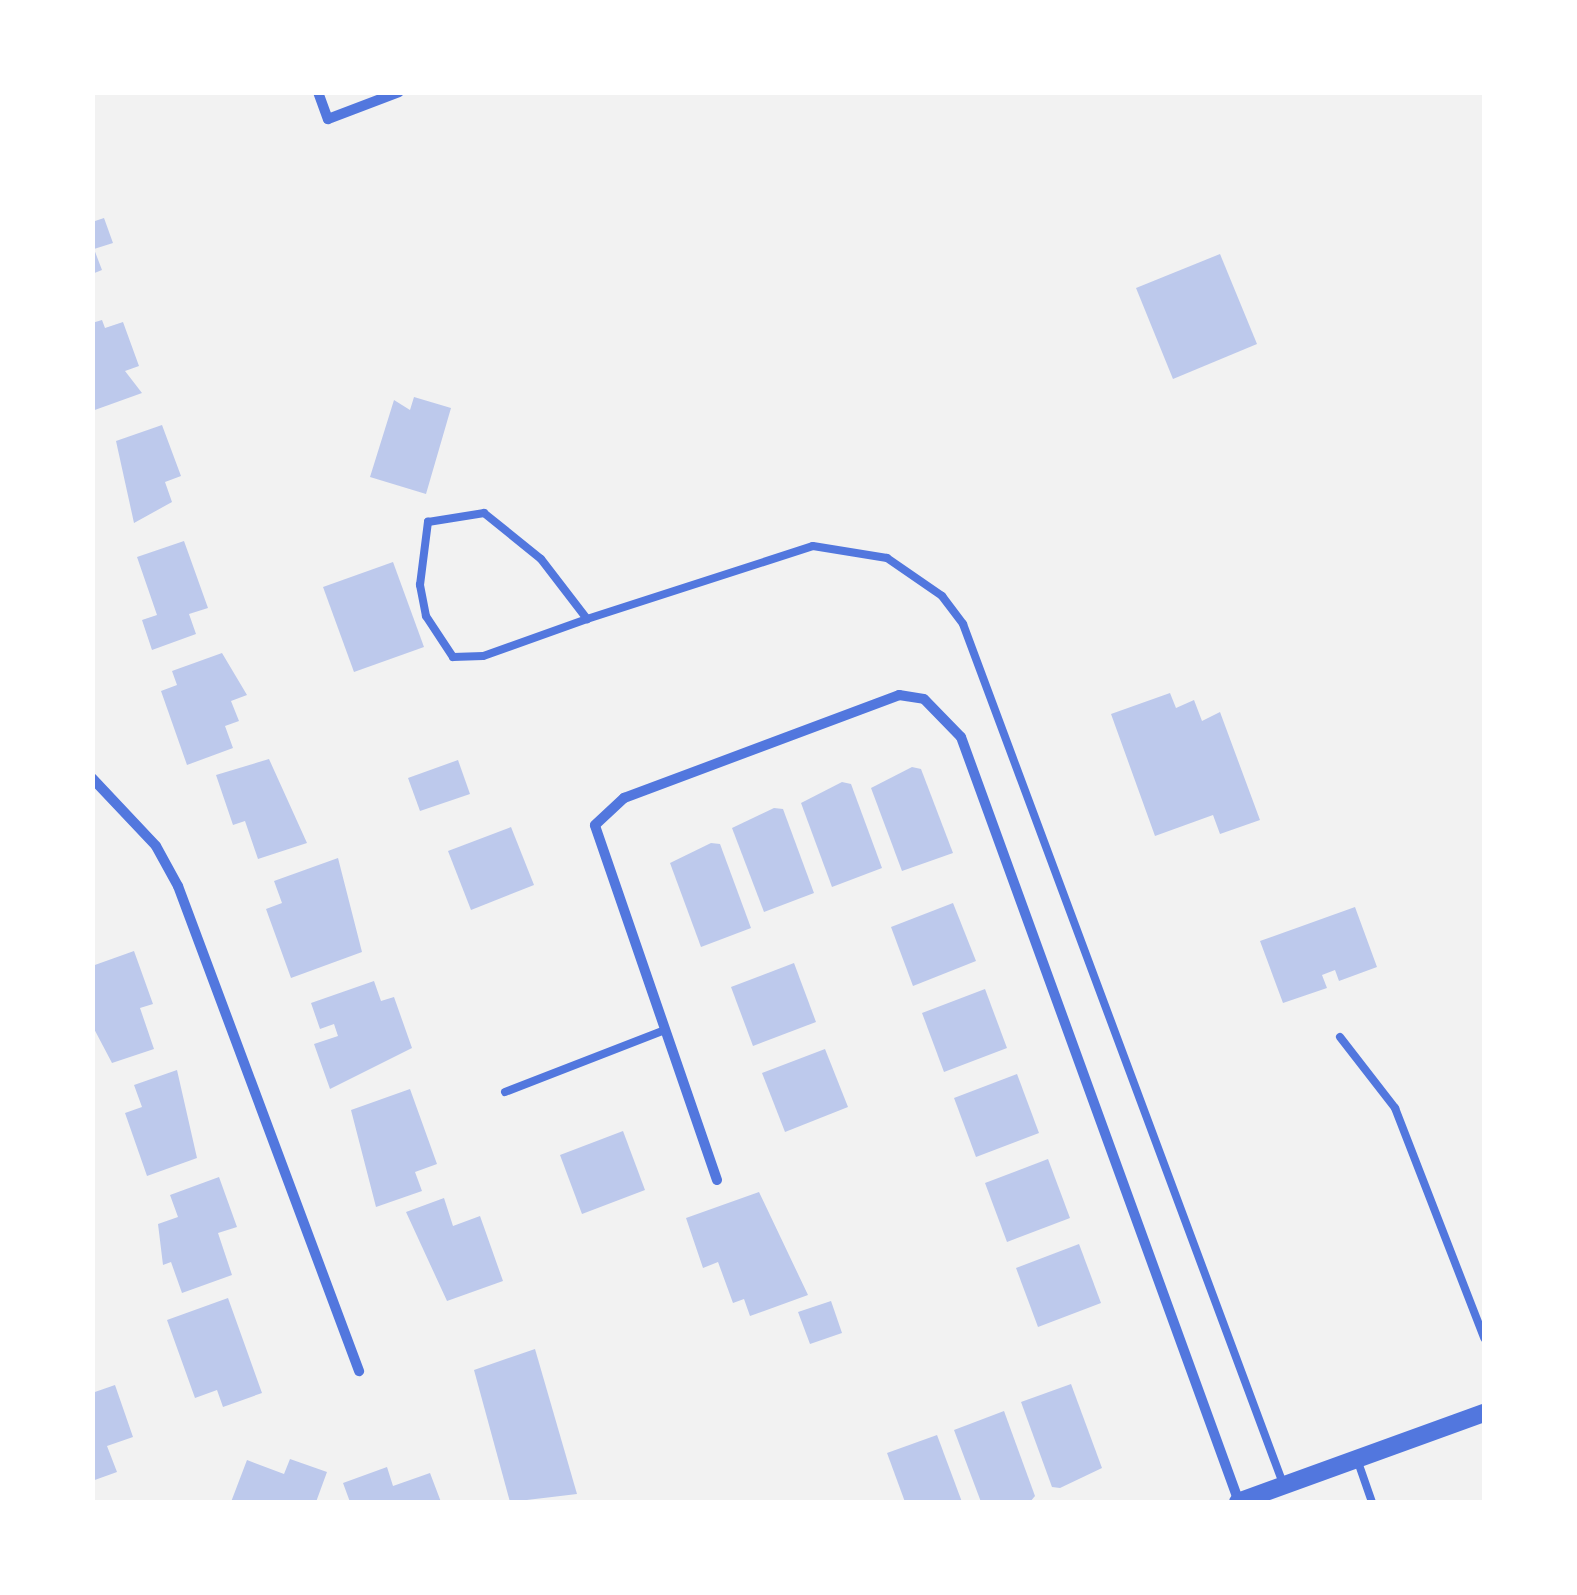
<!DOCTYPE html>
<html>
<head>
<meta charset="utf-8">
<style>
	body { margin:0 }
	#map { position:relative; width:1577px; height:1595px; overflow:hidden; background:#f2f2f2; font-family:"Roboto Condensed",sans-serif }
	div>[style] { position:absolute }
	.building>* { inset:0; background:#bdc9ec }
	.service>* { height:8px; margin:-4px; padding:0 4px; transform-origin:4px; border-radius:4px; background:#5277de }
	.minor>* { height:10px; margin:-5px; padding:0 5px; transform-origin:5px; border-radius:5px; background:#5277de }
	.tertiary>* { height:18px; margin:-9px; padding:0 9px; transform-origin:9px; border-radius:9px; background:#5277de }
	span { translate:-50% -50%; white-space:nowrap; text-align:center; line-height:1.15; -webkit-text-stroke:10px #fff; paint-order:stroke }
	.frame { position:absolute; inset:0; border:95px solid #fff; pointer-events:none }
</style>
</head>
<body>
<div id="map">
	<div class="building">
		<i style="clip-path:polygon(104px 218px,113px 243px,94px 249px,102px 270px,92px 274px,92px 222px)"></i>
		<i style="clip-path:polygon(1220px 254px,1257px 344px,1173px 379px,1136px 288px)"></i>
		<i style="clip-path:polygon(102px 320px,105px 328px,123px 322px,139px 366px,125px 371px,142px 393px,92px 411px,92px 323px)"></i>
		<i style="clip-path:polygon(414px 397px,451px 408px,426px 494px,370px 477px,394px 400px,410px 410px)"></i>
		<i style="clip-path:polygon(162px 425px,181px 476px,165px 482px,172px 502px,134px 523px,116px 441px)"></i>
		<i style="clip-path:polygon(184px 541px,208px 608px,189px 614px,196px 634px,152px 650px,142px 620px,157px 615px,137px 557px)"></i>
		<i style="clip-path:polygon(393px 562px,424px 647px,354px 672px,323px 587px)"></i>
		<i style="clip-path:polygon(222px 653px,247px 695px,231px 701px,239px 721px,225px 726px,233px 748px,187px 765px,161px 691px,177px 685px,172px 671px)"></i>
		<i style="clip-path:polygon(1170px 693px,1176px 708px,1194px 700px,1202px 721px,1220px 712px,1260px 820px,1220px 834px,1213px 815px,1155px 836px,1111px 714px)"></i>
		<i style="clip-path:polygon(269px 759px,307px 843px,258px 859px,245px 821px,233px 825px,216px 775px)"></i>
		<i style="clip-path:polygon(458px 760px,470px 794px,420px 811px,408px 778px)"></i>
		<i style="clip-path:polygon(912px 767px,921px 769px,953px 853px,902px 871px,871px 788px)"></i>
		<i style="clip-path:polygon(842px 782px,851px 784px,882px 868px,832px 887px,801px 803px)"></i>
		<i style="clip-path:polygon(774px 808px,783px 809px,814px 893px,764px 912px,732px 828px)"></i>
		<i style="clip-path:polygon(511px 827px,534px 885px,471px 910px,448px 851px)"></i>
		<i style="clip-path:polygon(711px 843px,720px 844px,751px 928px,701px 947px,670px 863px)"></i>
		<i style="clip-path:polygon(338px 858px,362px 952px,291px 978px,266px 909px,282px 903px,274px 881px)"></i>
		<i style="clip-path:polygon(953px 903px,976px 961px,913px 986px,891px 927px)"></i>
		<i style="clip-path:polygon(1355px 907px,1377px 967px,1339px 981px,1335px 970px,1322px 975px,1327px 988px,1283px 1003px,1260px 941px)"></i>
		<i style="clip-path:polygon(134px 951px,153px 1004px,140px 1008px,154px 1049px,112px 1063px,92px 1025px,92px 966px)"></i>
		<i style="clip-path:polygon(794px 963px,816px 1022px,753px 1046px,731px 987px)"></i>
		<i style="clip-path:polygon(374px 981px,381px 1001px,394px 997px,412px 1048px,330px 1089px,314px 1044px,338px 1036px,334px 1024px,320px 1029px,311px 1003px)"></i>
		<i style="clip-path:polygon(985px 989px,1007px 1048px,944px 1072px,922px 1013px)"></i>
		<i style="clip-path:polygon(825px 1049px,848px 1107px,785px 1132px,762px 1073px)"></i>
		<i style="clip-path:polygon(177px 1070px,197px 1158px,147px 1176px,125px 1113px,142px 1107px,134px 1085px)"></i>
		<i style="clip-path:polygon(1017px 1074px,1039px 1133px,976px 1157px,954px 1098px)"></i>
		<i style="clip-path:polygon(410px 1089px,437px 1164px,415px 1172px,422px 1191px,376px 1207px,351px 1110px)"></i>
		<i style="clip-path:polygon(623px 1131px,645px 1190px,582px 1214px,560px 1155px)"></i>
		<i style="clip-path:polygon(1048px 1159px,1070px 1218px,1007px 1242px,985px 1183px)"></i>
		<i style="clip-path:polygon(219px 1177px,237px 1227px,218px 1233px,232px 1275px,182px 1293px,171px 1262px,163px 1265px,158px 1224px,178px 1217px,170px 1195px)"></i>
		<i style="clip-path:polygon(759px 1192px,808px 1295px,750px 1316px,744px 1299px,733px 1303px,718px 1262px,703px 1268px,686px 1218px)"></i>
		<i style="clip-path:polygon(444px 1198px,453px 1226px,480px 1216px,503px 1281px,447px 1301px,406px 1212px)"></i>
		<i style="clip-path:polygon(1079px 1244px,1101px 1303px,1038px 1327px,1016px 1268px)"></i>
		<i style="clip-path:polygon(228px 1298px,262px 1393px,223px 1407px,217px 1390px,195px 1398px,167px 1320px)"></i>
		<i style="clip-path:polygon(831px 1301px,842px 1333px,810px 1344px,798px 1312px)"></i>
		<i style="clip-path:polygon(535px 1349px,577px 1494px,510px 1502px,474px 1370px)"></i>
		<i style="clip-path:polygon(1071px 1384px,1102px 1468px,1060px 1488px,1052px 1487px,1021px 1402px)"></i>
		<i style="clip-path:polygon(115px 1385px,133px 1437px,107px 1446px,117px 1472px,92px 1481px,92px 1393px)"></i>
		<i style="clip-path:polygon(1004px 1411px,1035px 1496px,1030px 1502px,981px 1502px,954px 1430px)"></i>
		<i style="clip-path:polygon(937px 1435px,962px 1502px,905px 1502px,887px 1453px)"></i>
		<i style="clip-path:polygon(290px 1459px,327px 1472px,316px 1502px,231px 1502px,247px 1460px,284px 1474px)"></i>
		<i style="clip-path:polygon(387px 1467px,393px 1486px,430px 1473px,441px 1502px,350px 1502px,343px 1483px)"></i>
	</div>
	<div class="service">
		<i style="left:587px;top:619px;width:110px;rotate:160.4deg"></i>
		<i style="left:483px;top:656px;width:30px;rotate:178deg"></i>
		<i style="left:453px;top:657px;width:49px;rotate:-123.4deg"></i>
		<i style="left:426px;top:616px;width:32px;rotate:-101deg"></i>
		<i style="left:420px;top:585px;width:64px;rotate:-82.8deg"></i>
		<i style="left:428px;top:522px;width:57px;rotate:-9.1deg"></i>
		<i style="left:484px;top:513px;width:73px;rotate:38.9deg"></i>
		<i style="left:541px;top:559px;width:76px;rotate:52.5deg"></i>
		<i style="left:587px;top:619px;width:237px;rotate:-17.9deg"></i>
		<i style="left:813px;top:546px;width:75px;rotate:9.2deg"></i>
		<i style="left:887px;top:558px;width:67px;rotate:34.6deg"></i>
		<i style="left:942px;top:596px;width:35px;rotate:53deg"></i>
		<i style="left:963px;top:624px;width:920px;rotate:69.58deg"></i>
		<i style="left:1340px;top:1037px;width:90px;rotate:52.2deg"></i>
		<i style="left:1395px;top:1108px;width:247px;rotate:68.8deg"></i>
		<i style="left:505px;top:1092px;width:168px;rotate:-21.2deg"></i>
		<i style="left:1357px;top:1459px;width:46px;rotate:70.8deg"></i>
	</div>
	<div class="minor">
		<i style="left:318px;top:92px;width:29px;rotate:70deg"></i>
		<i style="left:328px;top:119px;width:76px;rotate:-20.8deg"></i>
		<i style="left:92px;top:778px;width:93px;rotate:46.7deg"></i>
		<i style="left:156px;top:846px;width:46px;rotate:61.2deg"></i>
		<i style="left:178px;top:886px;width:518px;rotate:69.53deg"></i>
		<i style="left:717px;top:1180px;width:375px;rotate:-109deg"></i>
		<i style="left:595px;top:825px;width:40px;rotate:-43deg"></i>
		<i style="left:624px;top:798px;width:294px;rotate:-20.5deg"></i>
		<i style="left:899px;top:695px;width:25px;rotate:9deg"></i>
		<i style="left:924px;top:699px;width:53px;rotate:45.8deg"></i>
		<i style="left:961px;top:737px;width:814px;rotate:70.03deg"></i>
	</div>
	<div class="tertiary">
		<i style="left:1238px;top:1502px;width:262px;rotate:-19.9deg"></i>
	</div>
	<div class="frame"></div>
</div>
</body>
</html>
